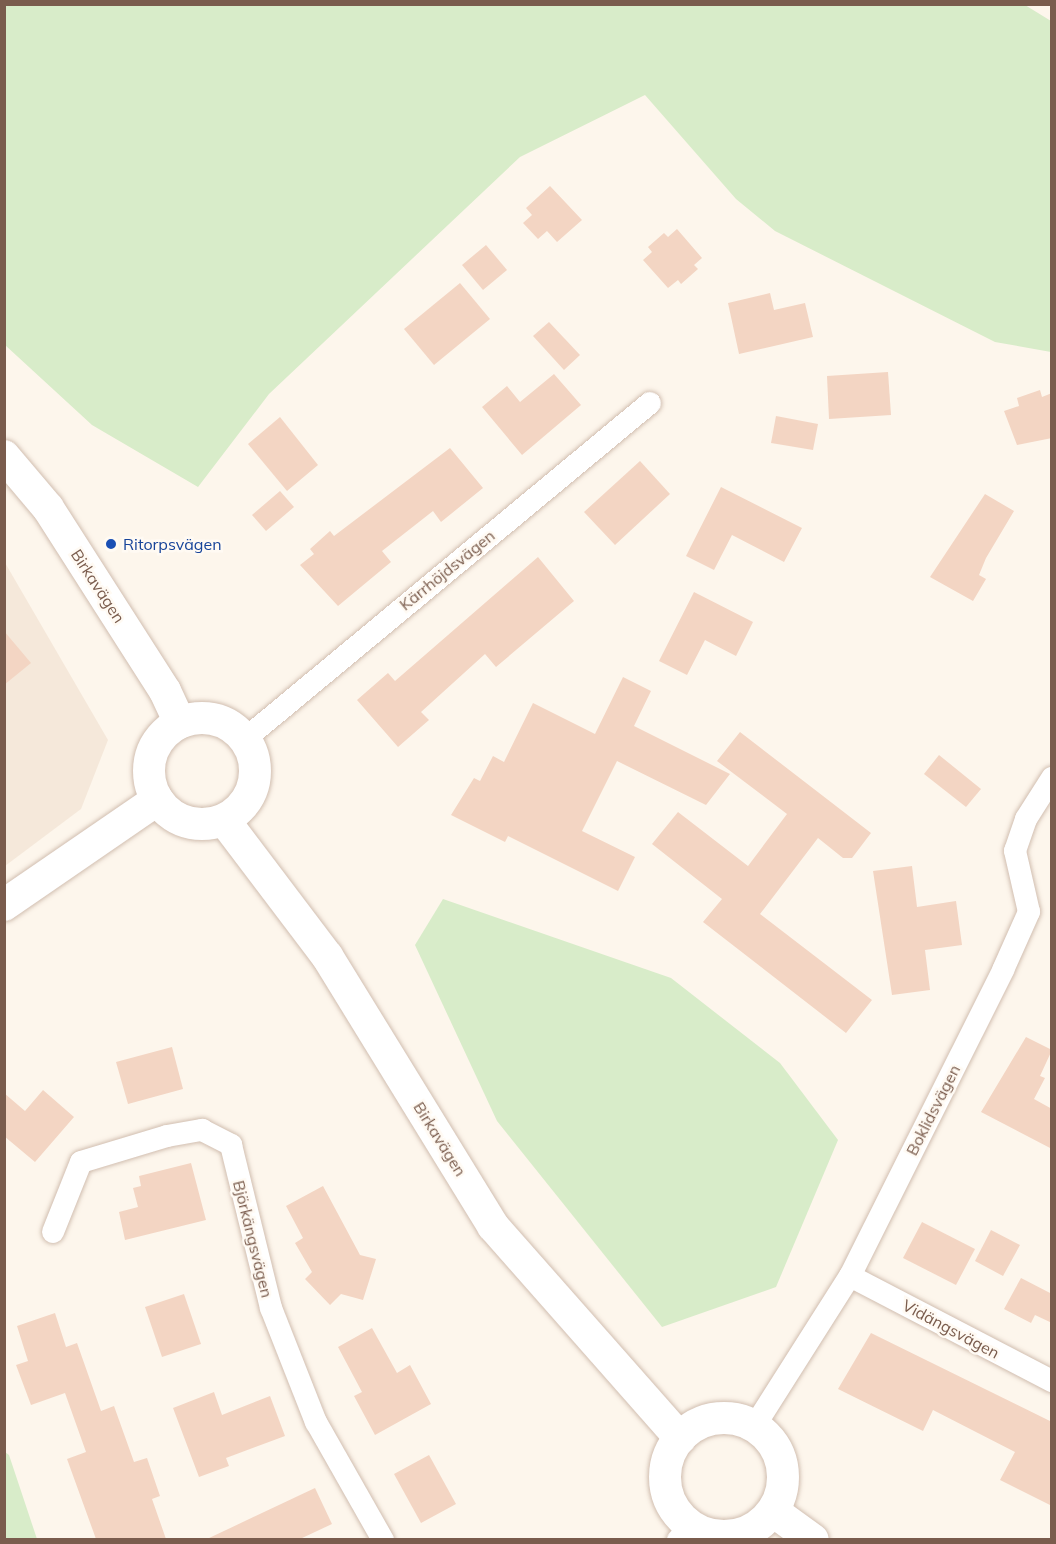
<!DOCTYPE html>
<html>
<head>
<meta charset="utf-8">
<style>
	body { margin:0 }
	#map { position:relative; width:1056px; height:1544px; overflow:hidden; background:#fdf6ec; font-family:Mulish,sans-serif }
	div>[style] { position:absolute }
	.residential>* { inset:0; background:#f5e8da }
	.green>* { inset:0; background:#d8ecc9 }
	.building>* { inset:0; background:#f3d5c3 }
	.roads { filter:drop-shadow(0 0 2px #d1beb0) drop-shadow(0 0 2px #d1beb0) }
	.street>* { height:22px; margin:-11px; padding:0 11px; transform-origin:11px; border-radius:11px; background:#fff }
	.secondary>* { height:32px; margin:-16px; padding:0 16px; transform-origin:16px; border-radius:16px; background:#fff }
	.secondary>.ring { margin:-16px; padding:0; box-sizing:content-box; background:none; border:32px solid #fff; border-radius:50% }
	.dots>* { width:16px; height:16px; translate:-50% -50%; box-sizing:border-box; border:3px solid #fffaf3; border-radius:50% }
	span { translate:-50% -50%; white-space:nowrap; text-align:center; line-height:1.15; -webkit-text-stroke:5px #fffaf3; paint-order:stroke }
	.transit-label { font-size:16px; color:#164399 }
	.left { translate:0 -50%; text-align:left }
	.street-label { font-size:16px; color:#7a5c4d }
	.frame { position:absolute; inset:0; border:6px solid #7a5c4d; pointer-events:none }
</style>
</head>
<body>
<div id="map">
	<div class="residential">
		<i style="clip-path:polygon(4px 561px,108px 740px,81px 809px,5px 866px)"></i>
	</div>
	<div class="green">
		<i style="clip-path:polygon(4px 5px,1025px 5px,1051px 21px,1051px 352px,995px 342px,775px 231px,736px 199px,645px 95px,520px 157px,269px 394px,198px 487px,92px 425px,5px 345px)"></i>
		<i style="clip-path:polygon(443px 899px,671px 978px,780px 1063px,838px 1140px,776px 1287px,662px 1327px,497px 1121px,415px 945px)"></i>
		<i style="clip-path:polygon(5px 1452px,9px 1455px,37px 1539px,5px 1539px)"></i>
	</div>
	<div class="building">
		<i style="clip-path:polygon(550px 186px,582px 220px,557px 242px,547px 231px,538px 239px,523px 223px,532px 215px,526px 208px)"></i>
		<i style="clip-path:polygon(677px 229px,702px 258px,694px 265px,698px 269px,681px 284px,678px 280px,668px 288px,643px 260px,652px 252px,648px 247px,664px 233px,668px 237px)"></i>
		<i style="clip-path:polygon(486px 245px,507px 270px,483px 290px,462px 265px)"></i>
		<i style="clip-path:polygon(460px 283px,490px 319px,434px 365px,404px 329px)"></i>
		<i style="clip-path:polygon(770px 293px,774px 310px,805px 303px,813px 337px,739px 354px,728px 303px)"></i>
		<i style="clip-path:polygon(549px 322px,580px 355px,564px 370px,533px 336px)"></i>
		<i style="clip-path:polygon(888px 372px,891px 415px,829px 419px,827px 376px)"></i>
		<i style="clip-path:polygon(554px 374px,581px 405px,522px 455px,482px 407px,507px 386px,520px 402px)"></i>
		<i style="clip-path:polygon(1040px 390px,1042px 397px,1052px 393px,1052px 438px,1017px 445px,1004px 411px,1019px 406px,1017px 398px)"></i>
		<i style="clip-path:polygon(776px 416px,818px 424px,813px 450px,771px 443px)"></i>
		<i style="clip-path:polygon(280px 417px,318px 465px,287px 491px,248px 444px)"></i>
		<i style="clip-path:polygon(450px 448px,483px 488px,441px 522px,433px 511px,382px 551px,391px 562px,338px 606px,300px 565px,314px 554px,310px 549px,330px 531px,334px 536px)"></i>
		<i style="clip-path:polygon(640px 461px,670px 494px,615px 545px,584px 512px)"></i>
		<i style="clip-path:polygon(721px 487px,802px 528px,784px 562px,732px 535px,714px 570px,686px 556px)"></i>
		<i style="clip-path:polygon(280px 491px,294px 507px,266px 531px,252px 515px)"></i>
		<i style="clip-path:polygon(985px 494px,1014px 511px,986px 558px,979px 575px,986px 579px,973px 601px,930px 577px)"></i>
		<i style="clip-path:polygon(538px 557px,574px 601px,496px 667px,485px 654px,421px 712px,429px 720px,398px 747px,357px 700px,388px 673px,395px 681px)"></i>
		<i style="clip-path:polygon(694px 592px,753px 622px,736px 656px,705px 640px,687px 675px,659px 661px)"></i>
		<i style="clip-path:polygon(4px 631px,31px 663px,4px 685px)"></i>
		<i style="clip-path:polygon(623px 677px,651px 691px,634px 726px,730px 774px,706px 805px,617px 761px,582px 831px,635px 857px,618px 891px,508px 836px,505px 842px,451px 815px,474px 778px,480px 781px,493px 756px,504px 762px,533px 703px,595px 734px)"></i>
		<i style="clip-path:polygon(740px 732px,871px 833px,852px 858px,843px 858px,818px 838px,760px 914px,872px 1000px,846px 1033px,703px 922px,722px 899px,652px 844px,678px 812px,748px 866px,787px 814px,717px 761px)"></i>
		<i style="clip-path:polygon(939px 755px,981px 789px,966px 807px,924px 774px)"></i>
		<i style="clip-path:polygon(912px 866px,917px 907px,956px 901px,962px 945px,925px 950px,930px 990px,892px 995px,873px 871px)"></i>
		<i style="clip-path:polygon(1026px 1037px,1052px 1050px,1040px 1076px,1045px 1078px,1034px 1099px,1052px 1109px,1052px 1149px,981px 1112px)"></i>
		<i style="clip-path:polygon(172px 1047px,183px 1089px,128px 1104px,116px 1062px)"></i>
		<i style="clip-path:polygon(43px 1090px,74px 1117px,35px 1162px,4px 1136px,4px 1093px,25px 1111px)"></i>
		<i style="clip-path:polygon(191px 1163px,206px 1220px,125px 1240px,119px 1212px,138px 1207px,133px 1188px,141px 1186px,139px 1176px)"></i>
		<i style="clip-path:polygon(323px 1186px,360px 1255px,376px 1259px,363px 1300px,341px 1294px,330px 1305px,305px 1279px,312px 1272px,295px 1243px,303px 1238px,286px 1206px)"></i>
		<i style="clip-path:polygon(922px 1222px,975px 1249px,956px 1285px,903px 1258px)"></i>
		<i style="clip-path:polygon(991px 1230px,1020px 1245px,1003px 1276px,975px 1261px)"></i>
		<i style="clip-path:polygon(1021px 1278px,1052px 1294px,1052px 1323px,1035px 1315px,1031px 1323px,1004px 1309px)"></i>
		<i style="clip-path:polygon(184px 1294px,201px 1344px,162px 1357px,145px 1307px)"></i>
		<i style="clip-path:polygon(55px 1313px,66px 1347px,77px 1343px,101px 1411px,114px 1406px,134px 1462px,147px 1458px,160px 1496px,152px 1499px,166px 1539px,96px 1539px,67px 1459px,86px 1452px,65px 1393px,31px 1405px,16px 1365px,28px 1361px,17px 1326px)"></i>
		<i style="clip-path:polygon(372px 1328px,397px 1373px,410px 1365px,431px 1404px,375px 1435px,354px 1396px,362px 1392px,338px 1347px)"></i>
		<i style="clip-path:polygon(871px 1333px,1052px 1422px,1052px 1506px,1000px 1480px,1015px 1452px,933px 1410px,923px 1431px,838px 1389px)"></i>
		<i style="clip-path:polygon(214px 1392px,222px 1415px,270px 1396px,285px 1436px,226px 1458px,229px 1466px,199px 1477px,173px 1408px)"></i>
		<i style="clip-path:polygon(429px 1455px,456px 1504px,421px 1523px,394px 1474px)"></i>
		<i style="clip-path:polygon(315px 1488px,332px 1524px,300px 1539px,207px 1539px)"></i>
	</div>
	<div class="roads">
		<div class="street">
			<i style="left:245px;top:739px;width:526px;rotate:-39.68deg"></i>
			<i style="left:53px;top:1232px;width:75px;rotate:-68.2deg"></i>
			<i style="left:81px;top:1162px;width:90px;rotate:-16.8deg"></i>
			<i style="left:167px;top:1136px;width:36px;rotate:-10deg"></i>
			<i style="left:202px;top:1130px;width:33px;rotate:27deg"></i>
			<i style="left:231px;top:1145px;width:168px;rotate:76.2deg"></i>
			<i style="left:271px;top:1308px;width:123px;rotate:68.5deg"></i>
			<i style="left:316px;top:1422px;width:136px;rotate:60.4deg"></i>
			<i style="left:850px;top:1276px;width:228px;rotate:27.5deg"></i>
			<i style="left:754px;top:1427px;width:179px;rotate:-57.6deg"></i>
			<i style="left:850px;top:1276px;width:342px;rotate:-63.4deg"></i>
			<i style="left:1003px;top:970px;width:64px;rotate:-65.9deg"></i>
			<i style="left:1029px;top:912px;width:63px;rotate:-102.9deg"></i>
			<i style="left:1015px;top:851px;width:34px;rotate:-71deg"></i>
			<i style="left:1026px;top:819px;width:49px;rotate:-57.6deg"></i>
			<i style="left:678px;top:1540px;width:18px;rotate:-49deg"></i>
		</div>
		<div class="secondary">
			<i style="left:4px;top:456px;width:68px;rotate:49.8deg"></i>
			<i style="left:48px;top:508px;width:217px;rotate:57.4deg"></i>
			<i style="left:165px;top:691px;width:35px;rotate:65deg"></i>
			<i class="ring" style="left:149px;top:718px;width:74px;height:74px"></i>
			<i style="left:224px;top:820px;width:171px;rotate:52.9deg"></i>
			<i style="left:327px;top:956px;width:317px;rotate:58.4deg"></i>
			<i style="left:493px;top:1226px;width:283px;rotate:48.6deg"></i>
			<i style="left:4px;top:905px;width:186px;rotate:-34.5deg"></i>
			<i class="ring" style="left:665px;top:1418px;width:86px;height:86px"></i>
			<i style="left:773px;top:1511px;width:49px;rotate:35.9deg"></i>
		</div>
	</div>
	<div class="dots">
		<i style="left:111px;top:544px;background:#1a4fb4"></i>
	</div>
	<div class="transit-label">
		<span class="left" style="left:123px;top:544px">Ritorpsvägen</span>
	</div>
	<div class="street-label">
		<span style="left:447px;top:570px;rotate:-39deg">Kärrhöjdsvägen</span>
		<span style="left:98px;top:586px;rotate:57deg">Birkavägen</span>
		<span style="left:933px;top:1110px;rotate:-63deg">Boklidsvägen</span>
		<span style="left:440px;top:1139px;rotate:58deg">Birkavägen</span>
		<span style="left:253px;top:1239px;rotate:76deg">Björkängsvägen</span>
		<span style="left:951px;top:1329px;rotate:28deg">Vidängsvägen</span>
	</div>
	<div class="frame"></div>
</div>
</body>
</html>
